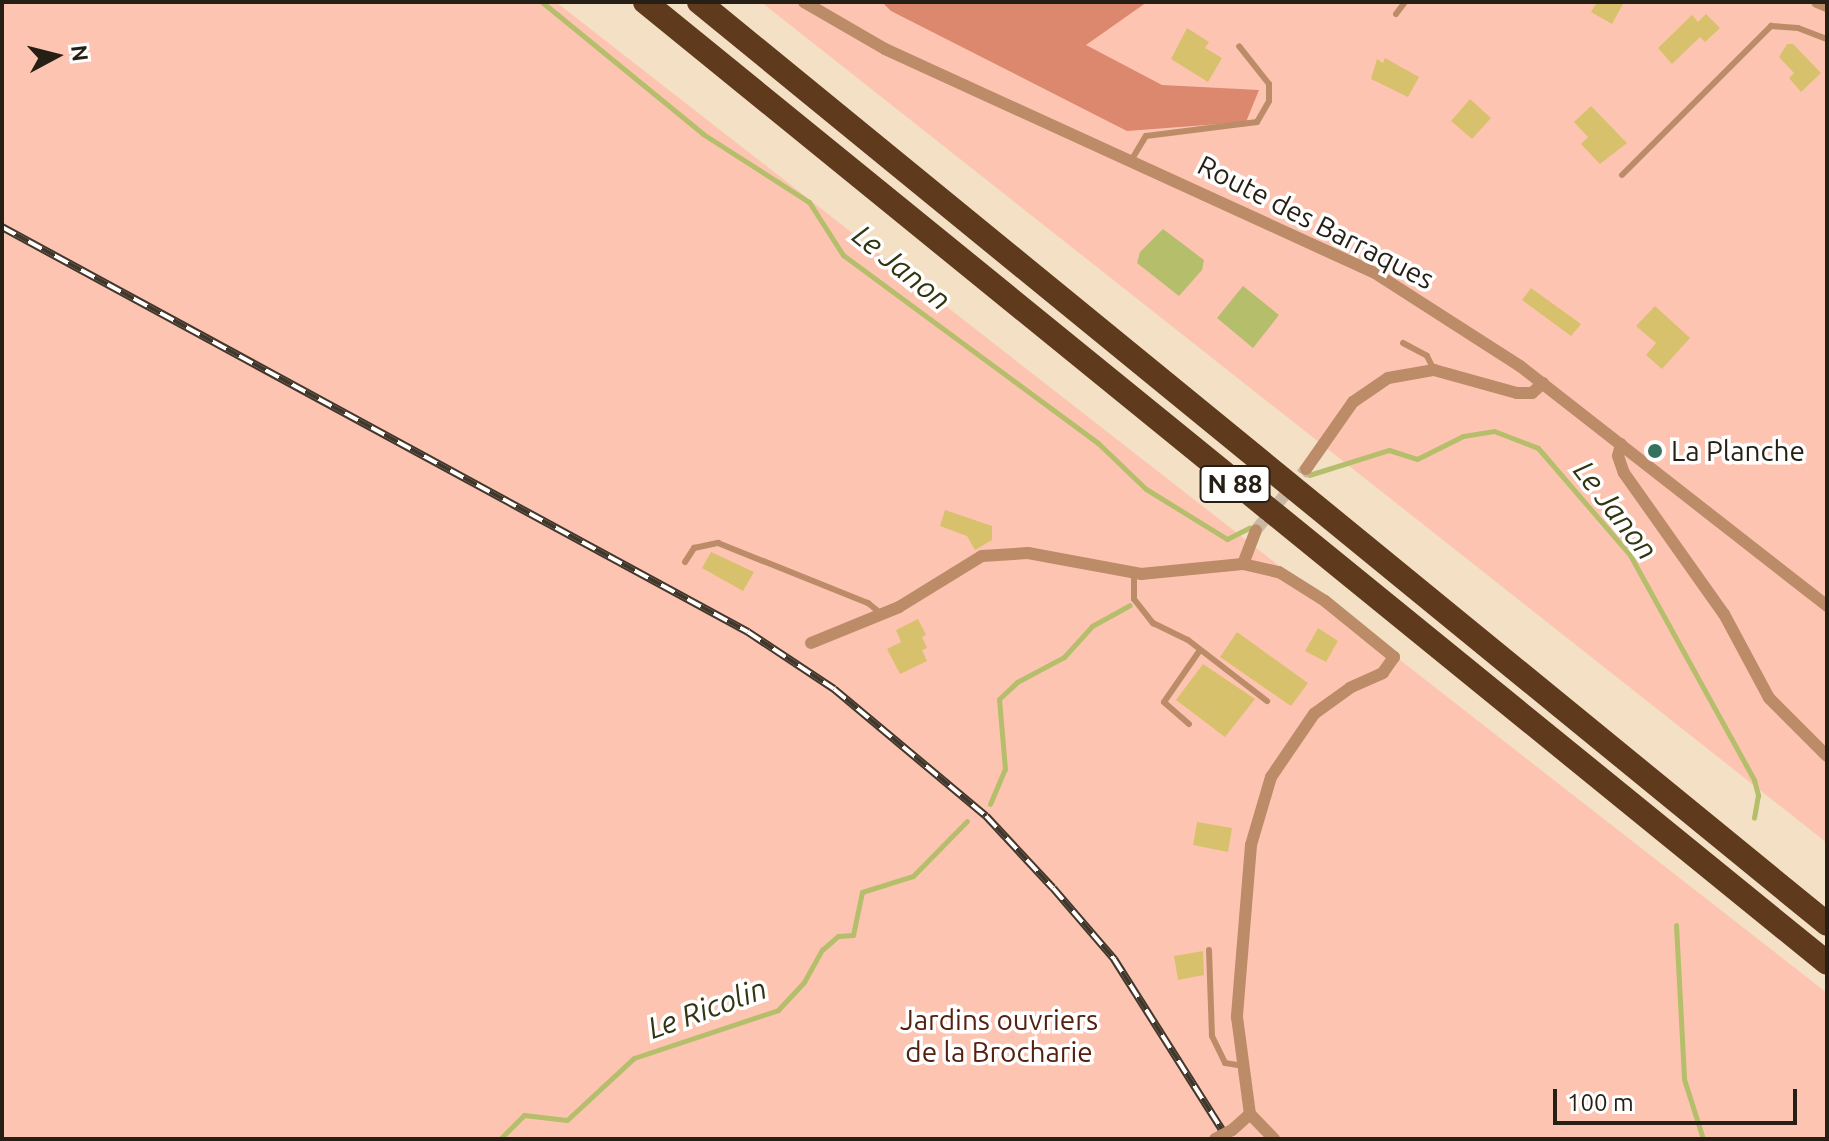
<!DOCTYPE html>
<html>
<head>
<meta charset="utf-8">
<style>
	body { margin:0 }
	#map { position:relative; width:1829px; height:1141px; overflow:hidden; background:#f3e0c5; font-family:Ubuntu,sans-serif }
	div>[style] { position:absolute }
	.green>* { inset:0; background:#fec4b2 }
	.forest>* { inset:0; background:#db886f }
	.water>* { inset:0; background:#b5be6a }
	.stream>* { height:5px; margin:-2.5px; padding:0 2.5px; transform-origin:2.5px; border-radius:2.5px; background:#b5be6a }
	.building>* { inset:0; background:#d8c16c }
	.street-tunnel>* { height:12px; margin-top:-6px; transform-origin:0; background:repeating-linear-gradient(90deg,#cab9a2 0 12px,transparent 0 18px) }
	.lane>* { height:6px; margin:-3px; padding:0 3px; transform-origin:3px; border-radius:3px; background:#bc8c69 }
	.street>* { height:12px; margin:-6px; padding:0 6px; transform-origin:6px; border-radius:6px; background:#bc8c69 }
	.highway>* { height:24px; margin:-12px; padding:0 12px; transform-origin:12px; border-radius:12px; background:#5f3a1d }
	.rail>* { height:8px; margin-top:-4px; transform-origin:0; background:repeating-linear-gradient(90deg,#fff 0 15px,#40382c 0 30px); box-sizing:border-box; border-block:2px solid #40382c }
	.street-bridge>* { height:12px; margin:-6px; padding:0 6px; transform-origin:6px; border-radius:6px; background:#bc8c69 }
	.dots>* { width:22px; height:22px; translate:-50% -50%; box-sizing:border-box; border:4px solid #fff; border-radius:50% }
	span { translate:-50% -50%; white-space:nowrap; text-align:center; line-height:1.15; -webkit-text-stroke:7px #fff; paint-order:stroke }
	.shield-label span { padding:2px 6px; background:#fff; border:2px solid; border-radius:6px; -webkit-text-stroke-width:0 }
	.shield-label { font-size:26px; color:#261f15; font-weight:700 }
	.street-label { font-size:28px; color:#261f15 }
	.poi-label { font-size:28px; color:#261f15 }
	.left { translate:0 -50%; text-align:left }
	.park-label { font-size:28px; color:#552110 }
	.water-label { font-size:30px; color:#323511; font-style:italic }
	.frame { position:absolute; inset:0; border:4px solid #261f15; pointer-events:none }
	.north { position:absolute; left:16px; top:16px; width:80px; height:80px; -webkit-text-stroke:6px #fff; paint-order:stroke; rotate:83deg; font-size:22px; font-weight:700; line-height:32px; text-align:center; color:#261f15 }
	.north::after { content:''; display:block; margin:auto; width:28px; height:36px; background:#261f15; clip-path:polygon(50% 0,100% 100%,50% 72%,0 100%) }
	.scale { position:absolute; left:1553px; top:1089px; width:244px; height:36px; box-sizing:border-box; border:4px solid #261f15; border-top:0; padding-left:10px; font-size:24px; line-height:28px; white-space:nowrap; color:#261f15; -webkit-text-stroke:6px #fff; paint-order:stroke }
</style>
</head>
<body>
<div id="map">
	<div class="green">
		<i style="clip-path:polygon(2px 2px,556px 2px,1827px 993px,1827px 1139px,2px 1139px)"></i>
		<i style="clip-path:polygon(761px 2px,1827px 2px,1827px 843px)"></i>
	</div>
	<div class="forest">
		<i style="clip-path:polygon(882px 2px,1147px 2px,1086px 45px,1162px 85px,1259px 90px,1246px 122px,1127px 131px,891px 11px)"></i>
	</div>
	<div class="water">
		<i style="clip-path:polygon(1163px 229px,1204px 260px,1202px 270px,1179px 296px,1137px 263px,1140px 252px)"></i>
		<i style="clip-path:polygon(1243px 286px,1279px 315px,1253px 348px,1217px 318px)"></i>
	</div>
	<div class="stream">
		<i style="left:542px;top:2px;width:208px;rotate:39.3deg"></i>
		<i style="left:703px;top:134px;width:126px;rotate:32.7deg"></i>
		<i style="left:809px;top:202px;width:63px;rotate:57.3deg"></i>
		<i style="left:843px;top:255px;width:317px;rotate:36.4deg"></i>
		<i style="left:1098px;top:443px;width:66px;rotate:43.8deg"></i>
		<i style="left:1146px;top:489px;width:95px;rotate:31.7deg"></i>
		<i style="left:1227px;top:539px;width:25px;rotate:-27deg"></i>
		<i style="left:1309px;top:475px;width:84px;rotate:-17.4deg"></i>
		<i style="left:1389px;top:450px;width:29px;rotate:18deg"></i>
		<i style="left:1417px;top:459px;width:51px;rotate:-26.6deg"></i>
		<i style="left:1463px;top:436px;width:31px;rotate:-9deg"></i>
		<i style="left:1494px;top:431px;width:47px;rotate:21.1deg"></i>
		<i style="left:1538px;top:448px;width:141px;rotate:49.3deg"></i>
		<i style="left:1630px;top:555px;width:257px;rotate:61.1deg"></i>
		<i style="left:1754px;top:780px;width:16px;rotate:75deg"></i>
		<i style="left:1758px;top:795px;width:23px;rotate:100deg"></i>
		<i style="left:990px;top:804px;width:38px;rotate:-67deg"></i>
		<i style="left:1005px;top:769px;width:70px;rotate:-94.9deg"></i>
		<i style="left:999px;top:699px;width:25px;rotate:-43deg"></i>
		<i style="left:1017px;top:682px;width:53px;rotate:-28deg"></i>
		<i style="left:1064px;top:657px;width:42px;rotate:-47.9deg"></i>
		<i style="left:1092px;top:626px;width:43px;rotate:-28.9deg"></i>
		<i style="left:1676px;top:925px;width:154px;rotate:87deg"></i>
		<i style="left:1684px;top:1079px;width:63px;rotate:72.4deg"></i>
		<i style="left:500px;top:1139px;width:34px;rotate:-45deg"></i>
		<i style="left:524px;top:1115px;width:43px;rotate:6.6deg"></i>
		<i style="left:567px;top:1120px;width:91px;rotate:-42.8deg"></i>
		<i style="left:634px;top:1058px;width:152px;rotate:-18.4deg"></i>
		<i style="left:778px;top:1010px;width:38px;rotate:-47deg"></i>
		<i style="left:804px;top:982px;width:37px;rotate:-61deg"></i>
		<i style="left:822px;top:950px;width:21px;rotate:-41deg"></i>
		<i style="left:838px;top:936px;width:15px;rotate:-4deg"></i>
		<i style="left:853px;top:935px;width:44px;rotate:-78.2deg"></i>
		<i style="left:862px;top:892px;width:53px;rotate:-17.4deg"></i>
		<i style="left:913px;top:876px;width:77px;rotate:-45.5deg"></i>
	</div>
	<div class="building">
		<i style="clip-path:polygon(1597px 2px,1624px 2px,1612px 24px,1591px 12px)"></i>
		<i style="clip-path:polygon(1706px 14px,1720px 28px,1705px 42px,1700px 37px,1672px 64px,1658px 48px,1692px 15px,1698px 22px)"></i>
		<i style="clip-path:polygon(1187px 28px,1209px 42px,1205px 48px,1222px 58px,1208px 82px,1171px 59px)"></i>
		<i style="clip-path:polygon(1787px 44px,1793px 44px,1821px 73px,1801px 92px,1789px 78px,1794px 73px,1779px 57px)"></i>
		<i style="clip-path:polygon(1385px 58px,1419px 77px,1408px 97px,1371px 79px,1377px 59px,1383px 63px)"></i>
		<i style="clip-path:polygon(1470px 99px,1491px 118px,1472px 139px,1451px 121px)"></i>
		<i style="clip-path:polygon(1591px 106px,1627px 143px,1600px 164px,1581px 144px,1588px 137px,1574px 122px)"></i>
		<i style="clip-path:polygon(1531px 288px,1581px 324px,1571px 336px,1522px 300px)"></i>
		<i style="clip-path:polygon(1655px 306px,1690px 338px,1662px 369px,1646px 355px,1656px 343px,1636px 326px)"></i>
		<i style="clip-path:polygon(945px 510px,992px 526px,992px 540px,975px 550px,967px 536px,940px 526px)"></i>
		<i style="clip-path:polygon(711px 552px,754px 572px,743px 591px,702px 568px)"></i>
		<i style="clip-path:polygon(918px 619px,926px 635px,922px 637px,927px 648px,922px 650px,927px 661px,900px 674px,887px 649px,901px 642px,896px 630px)"></i>
		<i style="clip-path:polygon(1318px 628px,1338px 641px,1326px 662px,1305px 651px)"></i>
		<i style="clip-path:polygon(1237px 632px,1308px 683px,1291px 706px,1220px 657px)"></i>
		<i style="clip-path:polygon(1203px 664px,1255px 699px,1225px 737px,1176px 700px)"></i>
		<i style="clip-path:polygon(1197px 822px,1232px 828px,1228px 852px,1193px 845px)"></i>
		<i style="clip-path:polygon(1203px 951px,1204px 975px,1178px 980px,1174px 956px)"></i>
	</div>
	<div class="street-tunnel">
		<i style="left:1256px;top:530px;width:79px;rotate:-50.7deg"></i>
	</div>
	<div class="lane">
		<i style="left:1396px;top:14px;width:15px;rotate:-53deg"></i>
		<i style="left:1132px;top:159px;width:27px;rotate:-59deg"></i>
		<i style="left:1146px;top:136px;width:112px;rotate:-7.2deg"></i>
		<i style="left:1257px;top:122px;width:24px;rotate:-60deg"></i>
		<i style="left:1269px;top:101px;width:17px;rotate:-90deg"></i>
		<i style="left:1269px;top:84px;width:48px;rotate:-128.3deg"></i>
		<i style="left:1622px;top:175px;width:211px;rotate:-45deg"></i>
		<i style="left:1771px;top:26px;width:27px;rotate:4deg"></i>
		<i style="left:1798px;top:28px;width:31px;rotate:21deg"></i>
		<i style="left:1403px;top:343px;width:27px;rotate:28deg"></i>
		<i style="left:1427px;top:356px;width:16px;rotate:63deg"></i>
		<i style="left:685px;top:562px;width:17px;rotate:-57deg"></i>
		<i style="left:694px;top:548px;width:25px;rotate:-12deg"></i>
		<i style="left:718px;top:543px;width:162px;rotate:21.8deg"></i>
		<i style="left:868px;top:603px;width:19px;rotate:39deg"></i>
		<i style="left:1134px;top:573px;width:26px;rotate:90deg"></i>
		<i style="left:1134px;top:599px;width:31px;rotate:52deg"></i>
		<i style="left:1153px;top:623px;width:39px;rotate:26deg"></i>
		<i style="left:1188px;top:640px;width:100px;rotate:37.7deg"></i>
		<i style="left:1189px;top:724px;width:33px;rotate:-139deg"></i>
		<i style="left:1164px;top:702px;width:63px;rotate:-55.3deg"></i>
		<i style="left:1209px;top:950px;width:86px;rotate:88deg"></i>
		<i style="left:1212px;top:1036px;width:30px;rotate:64deg"></i>
		<i style="left:1225px;top:1063px;width:20px;rotate:9deg"></i>
	</div>
	<div class="street">
		<i style="left:804px;top:2px;width:94px;rotate:30.1deg"></i>
		<i style="left:885px;top:49px;width:539px;rotate:24.57deg"></i>
		<i style="left:1375px;top:273px;width:172px;rotate:32.7deg"></i>
		<i style="left:1520px;top:366px;width:390px;rotate:38deg"></i>
		<i style="left:1817px;top:2px;width:11px;rotate:22deg"></i>
		<i style="left:1621px;top:444px;width:12px;rotate:104deg"></i>
		<i style="left:1618px;top:456px;width:18px;rotate:71deg"></i>
		<i style="left:1624px;top:473px;width:173px;rotate:54.7deg"></i>
		<i style="left:1724px;top:614px;width:95px;rotate:61.8deg"></i>
		<i style="left:1769px;top:698px;width:82px;rotate:45deg"></i>
		<i style="left:1306px;top:469px;width:82px;rotate:-55deg"></i>
		<i style="left:1353px;top:402px;width:42px;rotate:-34.4deg"></i>
		<i style="left:1388px;top:378px;width:47px;rotate:-9.9deg"></i>
		<i style="left:1434px;top:370px;width:86px;rotate:15.5deg"></i>
		<i style="left:1517px;top:393px;width:15px"></i>
		<i style="left:1532px;top:393px;width:15px;rotate:-42deg"></i>
		<i style="left:1243px;top:564px;width:36px;rotate:-69deg"></i>
		<i style="left:811px;top:643px;width:95px;rotate:-22.2deg"></i>
		<i style="left:899px;top:607px;width:97px;rotate:-31.6deg"></i>
		<i style="left:982px;top:556px;width:46px;rotate:-3.7deg"></i>
		<i style="left:1028px;top:553px;width:115px;rotate:10.5deg"></i>
		<i style="left:1141px;top:574px;width:102px;rotate:-5.6deg"></i>
		<i style="left:1243px;top:564px;width:37px;rotate:13deg"></i>
		<i style="left:1279px;top:572px;width:54px;rotate:32.2deg"></i>
		<i style="left:1325px;top:601px;width:89px;rotate:39.1deg"></i>
		<i style="left:1394px;top:657px;width:19px;rotate:125deg"></i>
		<i style="left:1383px;top:673px;width:36px;rotate:156deg"></i>
		<i style="left:1350px;top:688px;width:44px;rotate:144.2deg"></i>
		<i style="left:1314px;top:714px;width:76px;rotate:124.3deg"></i>
		<i style="left:1271px;top:777px;width:71px;rotate:106.4deg"></i>
		<i style="left:1251px;top:845px;width:173px;rotate:94.7deg"></i>
		<i style="left:1237px;top:1017px;width:98px;rotate:82.4deg"></i>
		<i style="left:1250px;top:1114px;width:24px;rotate:138deg"></i>
		<i style="left:1250px;top:1114px;width:35px;rotate:46deg"></i>
	</div>
	<div class="highway">
		<i style="left:645px;top:2px;width:1523px;rotate:39.11deg"></i>
		<i style="left:699px;top:2px;width:1457px;rotate:39.26deg"></i>
	</div>
	<div class="rail">
		<i style="left:2px;top:227px;width:849px;rotate:28.5deg"></i>
		<i style="left:748px;top:632px;width:103px;rotate:33.5deg"></i>
		<i style="left:834px;top:689px;width:198px;rotate:39.9deg"></i>
		<i style="left:986px;top:816px;width:98px;rotate:47.1deg"></i>
		<i style="left:1053px;top:888px;width:94px;rotate:49.3deg"></i>
		<i style="left:1114px;top:959px;width:213px;rotate:57.7deg"></i>
	</div>
	<div class="street-bridge">
		<i style="left:1215px;top:1139px;width:19px;rotate:-28deg"></i>
	</div>
	<div class="dots">
		<i style="left:1655px;top:451px;background:#34725f"></i>
	</div>
	<div class="shield-label">
		<span style="left:1235px;top:484px">N 88</span>
	</div>
	<div class="street-label">
		<span style="left:1316px;top:222px;rotate:27deg">Route des Barraques</span>
	</div>
	<div class="poi-label">
		<span class="left" style="left:1671px;top:451px">La Planche</span>
	</div>
	<div class="park-label">
		<span style="left:999px;top:1036px">Jardins ouvriers<br>de la Brocharie</span>
	</div>
	<div class="water-label">
		<span style="left:902px;top:267px;rotate:39deg">Le Janon</span>
		<span style="left:1616px;top:510px;rotate:52deg">Le Janon</span>
		<span style="left:707px;top:1008px;rotate:-20deg">Le Ricolin</span>
	</div>
	<div class="frame"></div>
	<div class="north">N</div>
	<div class="scale">100 m</div>
</div>
</body>
</html>
